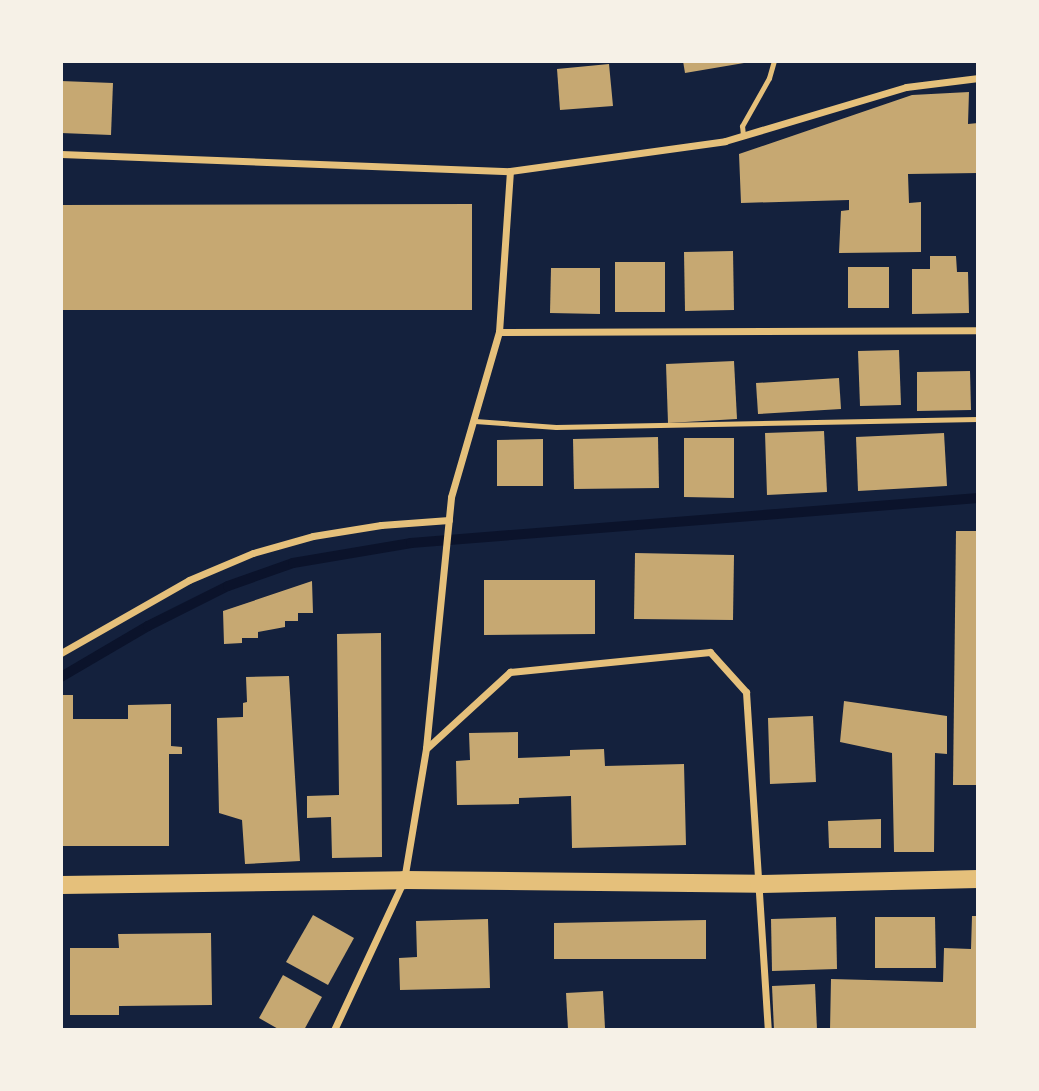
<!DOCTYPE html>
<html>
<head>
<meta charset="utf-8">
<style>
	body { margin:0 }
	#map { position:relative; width:1039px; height:1091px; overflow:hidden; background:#14213d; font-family:"Fira Sans",sans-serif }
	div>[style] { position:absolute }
	.stream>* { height:10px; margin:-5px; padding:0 5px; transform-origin:5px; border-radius:5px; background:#0b132b }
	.building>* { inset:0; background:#c6a872 }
	.service>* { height:5px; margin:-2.5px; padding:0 2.5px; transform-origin:2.5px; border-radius:2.5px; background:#e5c07b }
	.minor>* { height:7px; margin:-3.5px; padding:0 3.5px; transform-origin:3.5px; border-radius:3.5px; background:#e5c07b }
	.primary>* { height:18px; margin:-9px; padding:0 9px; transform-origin:9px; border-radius:9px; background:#e5c07b }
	span { translate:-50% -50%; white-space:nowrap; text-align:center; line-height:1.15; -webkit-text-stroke:7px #f6f1e7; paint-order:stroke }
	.frame { position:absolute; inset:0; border:63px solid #f6f1e7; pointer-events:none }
</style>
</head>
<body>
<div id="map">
	<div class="stream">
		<i style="left:61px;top:677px;width:101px;rotate:-30.4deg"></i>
		<i style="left:148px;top:626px;width:89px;rotate:-26.6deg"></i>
		<i style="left:228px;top:586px;width:69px;rotate:-19.5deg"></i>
		<i style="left:293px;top:563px;width:120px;rotate:-9.6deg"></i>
		<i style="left:411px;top:543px;width:569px;rotate:-4.54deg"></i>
	</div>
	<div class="building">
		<i style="clip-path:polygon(683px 61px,743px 61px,744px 63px,685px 73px)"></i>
		<i style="clip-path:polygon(609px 64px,613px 106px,560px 110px,557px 69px)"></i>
		<i style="clip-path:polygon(61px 81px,113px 83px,111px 135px,61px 133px)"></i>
		<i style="clip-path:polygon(969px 92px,968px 124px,978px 123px,978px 173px,908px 174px,909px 203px,921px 202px,921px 252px,839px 253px,841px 211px,849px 210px,849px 200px,741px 203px,739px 154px,912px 95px)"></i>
		<i style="clip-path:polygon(472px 204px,472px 310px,61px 310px,61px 205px)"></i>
		<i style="clip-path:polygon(733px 251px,734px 310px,685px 311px,684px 252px)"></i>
		<i style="clip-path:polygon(930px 256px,956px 256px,957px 272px,968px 272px,969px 313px,912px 314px,912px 269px,930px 269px)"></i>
		<i style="clip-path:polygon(615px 262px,665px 262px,665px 312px,615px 312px)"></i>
		<i style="clip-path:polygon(848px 267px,889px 267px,889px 308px,848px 308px)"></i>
		<i style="clip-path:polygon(551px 268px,600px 268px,600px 314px,550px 313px)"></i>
		<i style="clip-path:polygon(899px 350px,901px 405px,860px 406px,858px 351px)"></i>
		<i style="clip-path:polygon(734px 361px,737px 419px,668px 423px,666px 364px)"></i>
		<i style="clip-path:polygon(970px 371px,971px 410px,917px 411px,917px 372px)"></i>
		<i style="clip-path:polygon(839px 378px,841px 409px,758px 414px,756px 383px)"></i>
		<i style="clip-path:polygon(824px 431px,827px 492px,767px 495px,765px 433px)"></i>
		<i style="clip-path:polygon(944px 433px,947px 486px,858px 491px,856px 437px)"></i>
		<i style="clip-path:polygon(658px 437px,659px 488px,574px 489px,573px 439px)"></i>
		<i style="clip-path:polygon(684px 438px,734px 438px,734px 498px,684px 497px)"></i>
		<i style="clip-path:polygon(543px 439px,543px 486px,497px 486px,497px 440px)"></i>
		<i style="clip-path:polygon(956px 531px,978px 531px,978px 785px,953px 785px)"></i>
		<i style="clip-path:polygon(635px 553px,734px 555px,733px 620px,634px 619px)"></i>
		<i style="clip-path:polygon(484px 580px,595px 580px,595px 634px,484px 635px)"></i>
		<i style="clip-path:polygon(312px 581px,313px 613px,298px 613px,298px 621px,285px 621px,285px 627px,258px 632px,258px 638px,242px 638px,242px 643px,224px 644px,223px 611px)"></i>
		<i style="clip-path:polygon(381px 633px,382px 857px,332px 858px,331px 817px,307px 818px,307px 796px,339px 795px,337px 634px)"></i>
		<i style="clip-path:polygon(289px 676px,300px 861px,245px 864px,242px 820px,219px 813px,217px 718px,243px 717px,243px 703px,247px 702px,246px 677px)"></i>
		<i style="clip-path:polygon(61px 695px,73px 695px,73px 719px,128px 719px,128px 705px,171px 704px,171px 746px,182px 747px,182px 754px,169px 754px,169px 846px,61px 846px)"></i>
		<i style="clip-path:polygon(844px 701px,947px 716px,947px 754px,935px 753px,934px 852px,894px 852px,892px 753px,840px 742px)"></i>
		<i style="clip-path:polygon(813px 716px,816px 782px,770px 784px,768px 718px)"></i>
		<i style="clip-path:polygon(518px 732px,518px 758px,570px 756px,570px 750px,604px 749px,605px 766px,684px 764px,686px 845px,572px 848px,571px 796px,519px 798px,519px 804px,457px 805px,456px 761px,470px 760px,469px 733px)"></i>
		<i style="clip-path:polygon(881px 819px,881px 848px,829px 848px,828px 821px)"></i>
		<i style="clip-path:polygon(313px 915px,354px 938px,328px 985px,286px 962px)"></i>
		<i style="clip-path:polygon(972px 916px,978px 916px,978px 1030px,830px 1030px,831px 979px,943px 982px,944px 948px,971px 949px)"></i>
		<i style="clip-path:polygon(836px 917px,837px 969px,772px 971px,771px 919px)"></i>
		<i style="clip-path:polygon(875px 917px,935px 917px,936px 968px,875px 968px)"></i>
		<i style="clip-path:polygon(488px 919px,490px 988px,400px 990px,399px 958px,417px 957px,416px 921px)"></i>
		<i style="clip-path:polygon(706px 920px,706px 959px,554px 959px,554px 923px)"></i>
		<i style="clip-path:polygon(211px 933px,212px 1005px,119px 1006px,119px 1015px,70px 1015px,70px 948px,119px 948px,118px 934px)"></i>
		<i style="clip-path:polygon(283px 975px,322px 997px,304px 1030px,280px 1030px,259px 1018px)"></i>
		<i style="clip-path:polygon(815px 984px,817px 1030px,774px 1030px,772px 986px)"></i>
		<i style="clip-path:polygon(603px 991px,605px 1028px,568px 1029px,566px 993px)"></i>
	</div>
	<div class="service">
		<i style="left:743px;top:135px;width:9px;rotate:-96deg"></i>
		<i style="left:742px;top:126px;width:55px;rotate:-60.6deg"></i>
		<i style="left:769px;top:78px;width:18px;rotate:-74deg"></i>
		<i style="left:475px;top:421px;width:81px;rotate:4.2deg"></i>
		<i style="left:556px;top:427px;width:422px;rotate:-1.1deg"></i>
	</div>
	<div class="minor">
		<i style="left:61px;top:154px;width:449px;rotate:2.2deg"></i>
		<i style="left:510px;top:171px;width:217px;rotate:-7.9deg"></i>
		<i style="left:725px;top:141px;width:189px;rotate:-16.6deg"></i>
		<i style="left:906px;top:87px;width:73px;rotate:-7.1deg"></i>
		<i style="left:499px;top:332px;width:479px;rotate:-0.2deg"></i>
		<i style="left:61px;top:653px;width:147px;rotate:-29.7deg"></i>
		<i style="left:189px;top:580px;width:69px;rotate:-22.9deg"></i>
		<i style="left:253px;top:553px;width:62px;rotate:-15.8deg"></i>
		<i style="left:313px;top:536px;width:69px;rotate:-9.2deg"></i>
		<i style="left:381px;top:525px;width:68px;rotate:-4.2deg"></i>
		<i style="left:427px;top:748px;width:113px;rotate:-42.5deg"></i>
		<i style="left:510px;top:672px;width:201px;rotate:-5.7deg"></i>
		<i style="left:710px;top:652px;width:54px;rotate:48deg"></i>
		<i style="left:746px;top:692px;width:339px;rotate:86.3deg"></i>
		<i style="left:334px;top:1030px;width:166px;rotate:-65deg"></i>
		<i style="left:404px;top:880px;width:134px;rotate:-80.5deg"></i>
		<i style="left:426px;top:748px;width:252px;rotate:-84.3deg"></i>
		<i style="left:451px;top:497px;width:172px;rotate:-73.8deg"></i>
		<i style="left:499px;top:332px;width:161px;rotate:-86.1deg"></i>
	</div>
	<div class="primary">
		<i style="left:61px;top:885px;width:343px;rotate:-0.8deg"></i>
		<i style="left:404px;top:880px;width:355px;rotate:0.6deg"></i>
		<i style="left:759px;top:884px;width:219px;rotate:-1.3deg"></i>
	</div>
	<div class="frame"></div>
</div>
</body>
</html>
